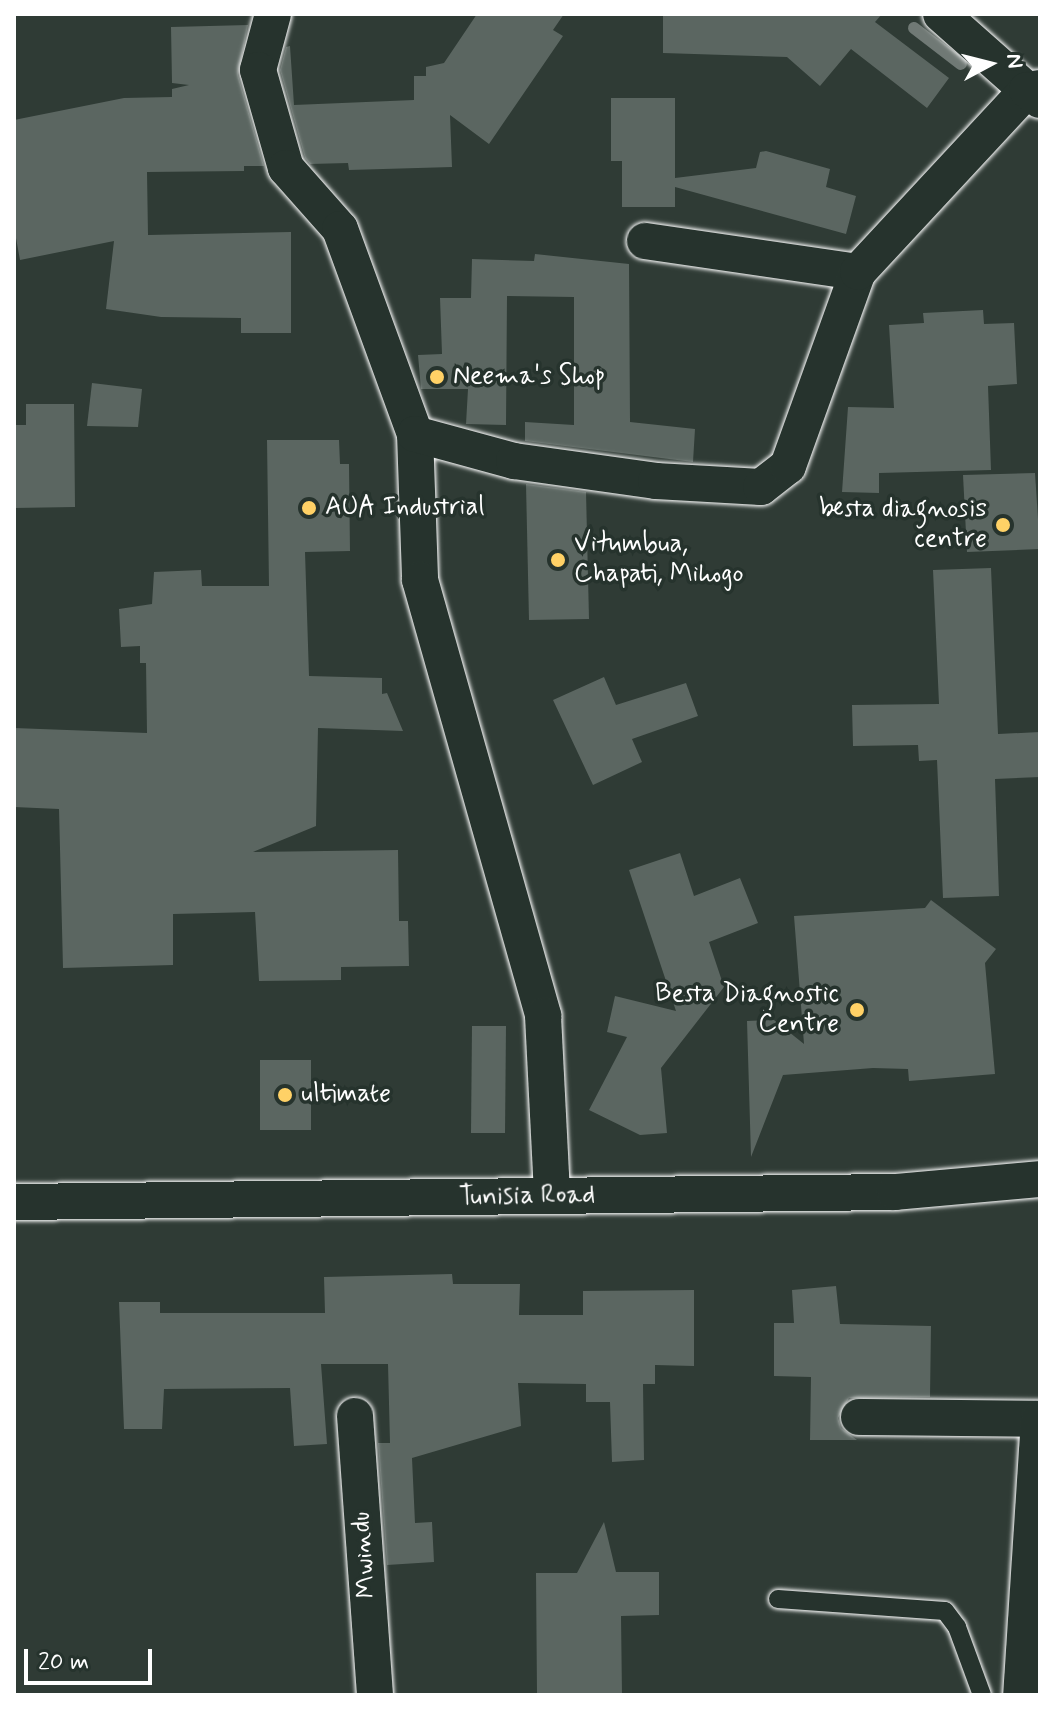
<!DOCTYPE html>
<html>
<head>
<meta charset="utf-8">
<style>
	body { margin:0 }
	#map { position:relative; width:1054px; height:1709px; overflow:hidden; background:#2f3b35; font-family:Mynerve,sans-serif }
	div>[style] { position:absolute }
	.stream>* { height:12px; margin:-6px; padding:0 6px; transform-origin:6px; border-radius:6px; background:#707975 }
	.building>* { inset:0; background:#5b6661 }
	.roads { filter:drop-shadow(0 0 2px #fff) drop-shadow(0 0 2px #fff) }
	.lane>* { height:18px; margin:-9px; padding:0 9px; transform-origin:9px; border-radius:9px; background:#26332d }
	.street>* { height:36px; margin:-18px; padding:0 18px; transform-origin:18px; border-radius:18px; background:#26332d }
	.dots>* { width:22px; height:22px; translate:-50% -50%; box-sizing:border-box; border:4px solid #26332d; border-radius:50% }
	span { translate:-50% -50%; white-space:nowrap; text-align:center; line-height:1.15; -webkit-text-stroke:7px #26332d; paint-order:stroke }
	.poi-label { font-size:26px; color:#fff }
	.left { translate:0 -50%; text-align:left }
	.right { translate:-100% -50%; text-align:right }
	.street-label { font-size:26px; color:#fff }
	.frame { position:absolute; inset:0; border:16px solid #fff; pointer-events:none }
	.north { position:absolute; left:950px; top:24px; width:80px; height:80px; -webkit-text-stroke:6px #26332d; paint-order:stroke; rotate:83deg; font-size:22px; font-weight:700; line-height:32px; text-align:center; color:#fff }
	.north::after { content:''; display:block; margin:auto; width:28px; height:36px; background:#fff; clip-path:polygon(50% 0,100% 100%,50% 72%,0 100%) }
	.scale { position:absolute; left:24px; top:1649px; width:128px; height:36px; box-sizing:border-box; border:4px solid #fff; border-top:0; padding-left:10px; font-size:24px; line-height:28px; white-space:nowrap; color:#fff; -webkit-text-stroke:6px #26332d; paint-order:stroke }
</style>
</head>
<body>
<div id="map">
	<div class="stream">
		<i style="left:914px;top:28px;width:59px;rotate:37.5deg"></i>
	</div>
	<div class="building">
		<i style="clip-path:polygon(477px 14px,564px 14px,553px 30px,563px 36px,489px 144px,450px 115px,452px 167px,349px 170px,348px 163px,310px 164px,305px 158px,280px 70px,286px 47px,290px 46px,294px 105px,414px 100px,414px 76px,426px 76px,426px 67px,444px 63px)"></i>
		<i style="clip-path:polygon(663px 14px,882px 14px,875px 22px,949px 78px,927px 108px,851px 49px,820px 86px,787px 57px,663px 53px)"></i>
		<i style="clip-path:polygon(248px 25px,238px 75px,264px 166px,244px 166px,244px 171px,147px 172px,148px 235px,291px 232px,291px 333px,241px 333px,241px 318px,161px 317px,106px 309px,114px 241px,20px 260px,14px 227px,14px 120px,124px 98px,172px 97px,172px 89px,189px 85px,172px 83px,171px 27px)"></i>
		<i style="clip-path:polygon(611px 98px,675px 98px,675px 178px,756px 168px,760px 152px,766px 151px,830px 169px,826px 187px,856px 196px,846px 234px,675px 187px,675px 207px,622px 207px,622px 161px,611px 161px)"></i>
		<i style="clip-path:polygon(535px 254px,629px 264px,630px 422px,695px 429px,693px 462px,525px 441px,525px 422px,574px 425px,574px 297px,507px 296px,506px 425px,466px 424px,468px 389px,421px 389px,418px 355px,442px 354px,440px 298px,471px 298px,472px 259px,534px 261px)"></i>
		<i style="clip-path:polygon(983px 310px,984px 324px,1014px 323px,1017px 384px,988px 386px,991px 470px,879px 473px,879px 493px,842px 492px,848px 407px,894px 408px,889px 325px,924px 323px,923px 313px)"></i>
		<i style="clip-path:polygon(92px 383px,142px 389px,138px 427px,87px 426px)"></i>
		<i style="clip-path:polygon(26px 404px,74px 404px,75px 507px,14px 508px,14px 425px,26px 425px)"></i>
		<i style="clip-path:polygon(267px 440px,339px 440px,340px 464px,349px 464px,350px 551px,305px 552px,309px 676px,382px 678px,382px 694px,387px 693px,403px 731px,318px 728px,316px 826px,253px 852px,398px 850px,399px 921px,408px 921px,409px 966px,341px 967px,341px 980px,259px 981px,255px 912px,173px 914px,173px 965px,63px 968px,59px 809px,14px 807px,14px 728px,147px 733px,146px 663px,140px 663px,140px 646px,121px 647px,119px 609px,152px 604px,154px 572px,201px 570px,202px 586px,269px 586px)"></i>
		<i style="clip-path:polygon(1035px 473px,1040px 549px,967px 552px,963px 475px)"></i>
		<i style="clip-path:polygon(526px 484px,586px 492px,589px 619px,529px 620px)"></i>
		<i style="clip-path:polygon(991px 568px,998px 734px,1040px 732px,1040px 777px,995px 779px,999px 896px,943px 898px,937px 760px,919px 761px,918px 745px,853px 746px,852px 705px,939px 704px,933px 570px)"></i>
		<i style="clip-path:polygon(604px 677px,616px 705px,686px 683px,698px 716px,632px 739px,642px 762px,593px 785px,553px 700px)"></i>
		<i style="clip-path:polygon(680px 853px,694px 896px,740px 878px,758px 923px,709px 942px,724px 987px,661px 1068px,667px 1133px,640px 1135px,589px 1110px,627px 1037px,607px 1032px,615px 996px,676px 1011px,629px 870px)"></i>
		<i style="clip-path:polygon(931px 900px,996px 949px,985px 963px,995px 1074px,909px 1081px,908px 1069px,873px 1068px,783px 1075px,751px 1157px,747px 1021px,774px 1020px,804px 1044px,794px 916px,925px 908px)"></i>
		<i style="clip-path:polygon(472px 1026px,506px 1026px,505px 1133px,471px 1133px)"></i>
		<i style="clip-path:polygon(260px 1060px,311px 1060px,311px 1130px,260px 1130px)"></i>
		<i style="clip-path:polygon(452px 1274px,453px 1284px,520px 1284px,519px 1315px,583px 1315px,583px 1291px,694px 1290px,694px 1366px,655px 1365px,655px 1384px,643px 1384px,644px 1460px,612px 1462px,610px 1402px,586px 1402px,586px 1384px,518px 1383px,521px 1426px,412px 1458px,415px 1523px,432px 1522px,434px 1562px,387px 1565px,378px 1443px,390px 1443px,388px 1364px,321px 1364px,327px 1444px,294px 1446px,290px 1388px,164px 1389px,162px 1429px,124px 1429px,119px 1302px,160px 1302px,160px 1313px,325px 1313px,324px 1277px)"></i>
		<i style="clip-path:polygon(836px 1286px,840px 1324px,931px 1326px,930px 1397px,849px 1398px,838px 1418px,841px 1428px,857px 1440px,810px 1440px,811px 1377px,774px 1376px,774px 1323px,794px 1323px,792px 1290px)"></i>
		<i style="clip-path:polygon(604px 1522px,616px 1572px,659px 1572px,659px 1615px,621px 1616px,622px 1695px,537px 1695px,536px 1573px,577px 1573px)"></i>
	</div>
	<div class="roads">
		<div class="lane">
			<i style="left:778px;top:1599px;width:167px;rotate:4.1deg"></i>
			<i style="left:945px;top:1611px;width:20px;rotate:53deg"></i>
			<i style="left:957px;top:1627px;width:72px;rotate:69.8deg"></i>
		</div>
		<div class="street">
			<i style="left:273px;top:14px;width:58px;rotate:105deg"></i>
			<i style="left:258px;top:70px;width:102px;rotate:74.1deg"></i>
			<i style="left:286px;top:168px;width:81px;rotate:48.5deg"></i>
			<i style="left:340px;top:229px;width:218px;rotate:69.9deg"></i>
			<i style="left:415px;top:434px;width:146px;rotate:88deg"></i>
			<i style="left:420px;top:580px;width:453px;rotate:74.2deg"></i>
			<i style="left:543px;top:1016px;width:180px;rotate:87.1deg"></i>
			<i style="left:941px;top:14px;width:115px;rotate:41.5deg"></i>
			<i style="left:1027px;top:90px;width:13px;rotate:-9deg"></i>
			<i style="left:645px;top:241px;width:215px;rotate:8.3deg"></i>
			<i style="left:415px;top:434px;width:103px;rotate:15.3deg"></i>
			<i style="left:514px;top:461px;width:143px;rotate:8deg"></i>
			<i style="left:656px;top:481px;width:105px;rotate:3.3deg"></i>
			<i style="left:761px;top:487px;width:34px;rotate:-38deg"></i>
			<i style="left:788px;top:466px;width:206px;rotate:-70.2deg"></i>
			<i style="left:858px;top:272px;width:248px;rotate:-47.1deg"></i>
			<i style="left:1027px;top:90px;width:16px;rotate:38deg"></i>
			<i style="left:14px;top:1202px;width:881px;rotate:-0.65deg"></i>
			<i style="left:895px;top:1192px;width:146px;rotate:-5.1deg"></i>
			<i style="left:355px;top:1416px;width:280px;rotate:85.9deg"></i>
			<i style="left:859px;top:1417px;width:180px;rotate:0.6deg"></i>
			<i style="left:1039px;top:1419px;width:277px;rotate:93.7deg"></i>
		</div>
	</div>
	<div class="dots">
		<i style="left:437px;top:377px;background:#ffd166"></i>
		<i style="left:309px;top:508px;background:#ffd166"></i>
		<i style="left:1003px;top:525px;background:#ffd166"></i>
		<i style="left:558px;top:560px;background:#ffd166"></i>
		<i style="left:857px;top:1010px;background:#ffd166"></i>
		<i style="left:285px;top:1095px;background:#ffd166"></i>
	</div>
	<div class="poi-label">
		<span class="left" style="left:453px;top:377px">Neema's Shop</span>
		<span class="left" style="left:325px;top:508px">AUA Industrial</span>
		<span class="right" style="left:987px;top:525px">besta diagnosis<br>centre</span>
		<span class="left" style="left:574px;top:560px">Vitumbua,<br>Chapati, Mihogo</span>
		<span class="right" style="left:839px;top:1010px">Besta Diagnostic<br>Centre</span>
		<span class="left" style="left:301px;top:1095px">ultimate</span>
	</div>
	<div class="street-label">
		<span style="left:527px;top:1197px;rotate:-1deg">Tunisia Road</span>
		<span style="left:365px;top:1555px;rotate:-94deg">Mwindu</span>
	</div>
	<div class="frame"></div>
	<div class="north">N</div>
	<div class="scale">20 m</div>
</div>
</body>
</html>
